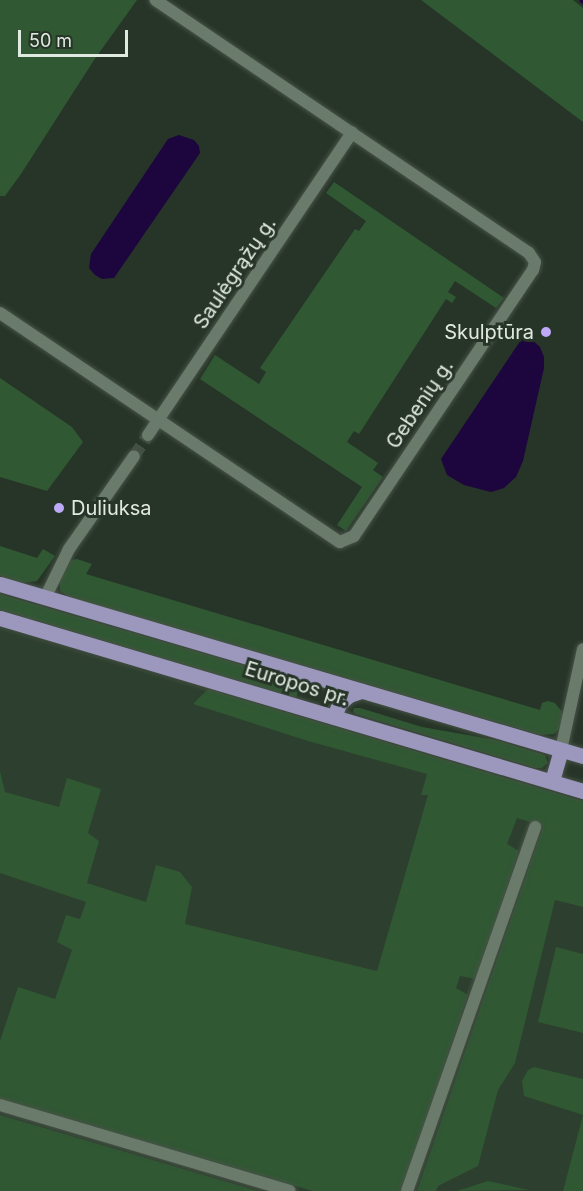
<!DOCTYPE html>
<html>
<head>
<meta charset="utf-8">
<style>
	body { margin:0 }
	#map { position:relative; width:583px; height:1191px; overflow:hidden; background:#273528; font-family:Inter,sans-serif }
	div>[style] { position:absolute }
	.built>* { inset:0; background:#2d3f2e }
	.green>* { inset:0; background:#305833 }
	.water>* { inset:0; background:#1d053d }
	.stream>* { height:4.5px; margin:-2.25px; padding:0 2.25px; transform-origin:2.25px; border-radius:2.25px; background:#1d053d }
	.street-tunnel>* { height:12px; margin-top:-6px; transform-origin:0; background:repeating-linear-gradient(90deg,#435044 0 12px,transparent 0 18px) }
	.roads { filter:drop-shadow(0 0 2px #465246) drop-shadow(0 0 2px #465246) }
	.street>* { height:12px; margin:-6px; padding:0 6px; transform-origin:6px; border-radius:6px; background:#6a7a6b }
	.primary>* { height:15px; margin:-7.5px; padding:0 7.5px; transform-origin:7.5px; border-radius:7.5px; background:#9c98bd }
	.dots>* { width:16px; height:16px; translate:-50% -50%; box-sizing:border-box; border:3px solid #273528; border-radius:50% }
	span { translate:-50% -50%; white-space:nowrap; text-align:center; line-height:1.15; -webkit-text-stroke:6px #273528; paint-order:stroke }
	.street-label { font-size:20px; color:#e1eae1 }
	.poi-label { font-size:20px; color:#e1eae1 }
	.right { translate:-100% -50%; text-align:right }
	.left { translate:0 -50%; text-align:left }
	.scale { position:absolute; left:18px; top:30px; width:110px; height:27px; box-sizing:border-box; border:3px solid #e1eae1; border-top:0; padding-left:8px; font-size:18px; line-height:21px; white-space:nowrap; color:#e1eae1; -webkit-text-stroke:4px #273528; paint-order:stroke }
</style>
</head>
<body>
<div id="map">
	<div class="built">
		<i style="clip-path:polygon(0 628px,583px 801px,583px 1191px,0 1191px)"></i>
	</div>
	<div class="green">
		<i style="clip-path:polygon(0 0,137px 0,94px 60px,21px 174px,5px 196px,0 196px)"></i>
		<i style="clip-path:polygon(421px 0,573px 0,583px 8px,583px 122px)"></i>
		<i style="clip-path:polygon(334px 182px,504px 298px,496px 308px,455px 281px,448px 292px,456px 297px,452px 303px,446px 299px,359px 434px,354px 431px,347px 442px,378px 463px,373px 470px,383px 477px,346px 531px,337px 525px,362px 487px,200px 379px,215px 355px,259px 384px,266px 372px,260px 368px,355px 229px,359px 231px,366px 221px,326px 193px)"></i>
		<i style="clip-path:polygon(0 378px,72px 427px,83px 442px,47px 491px,0 477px)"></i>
		<i style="clip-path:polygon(0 546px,37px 558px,43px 549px,55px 556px,37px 581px,23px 583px,0 576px)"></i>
		<i style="clip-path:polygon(77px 559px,92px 564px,86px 574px,540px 710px,542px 703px,548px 701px,555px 703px,564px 714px,561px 727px,554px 734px,540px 735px,69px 597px,60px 591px,60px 579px,71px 560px)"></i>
		<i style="clip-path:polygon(0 594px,301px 682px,296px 698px,0 610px)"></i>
		<i style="clip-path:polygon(208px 689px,583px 801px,583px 907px,555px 900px,515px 1063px,498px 1090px,478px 1166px,438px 1186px,436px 1191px,417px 1191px,543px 826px,517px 818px,507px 844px,519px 851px,476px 979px,460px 976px,456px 988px,468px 995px,402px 1191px,313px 1191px,0 1099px,0 1041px,18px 987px,55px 999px,72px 950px,57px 942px,66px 915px,80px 919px,86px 902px,0 873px,0 771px,5px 792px,59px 807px,67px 778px,101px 789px,88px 833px,99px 841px,87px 883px,146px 902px,156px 865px,180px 872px,192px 887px,185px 924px,377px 971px,428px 795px,421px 795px,427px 774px,308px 741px,193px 704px)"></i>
		<i style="clip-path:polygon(360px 708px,422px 727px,496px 740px,545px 755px,548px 763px,542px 768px,535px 768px,356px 714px,353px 711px,354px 708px)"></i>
		<i style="clip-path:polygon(556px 947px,583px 954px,583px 1033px,538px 1022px)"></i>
		<i style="clip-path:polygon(534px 1067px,583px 1079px,583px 1191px,563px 1191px,583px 1115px,524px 1096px,522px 1081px,528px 1070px)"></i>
		<i style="clip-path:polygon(0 1115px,258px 1191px,0 1191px)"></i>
		<i style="clip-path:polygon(488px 1181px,529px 1190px,457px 1191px)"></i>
	</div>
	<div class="water">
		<i style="clip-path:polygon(179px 135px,194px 140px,199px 146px,200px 153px,114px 278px,102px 279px,95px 275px,89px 268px,91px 254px,168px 139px)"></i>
		<i style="clip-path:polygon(525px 334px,540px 347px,544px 357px,544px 368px,523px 461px,516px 477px,504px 488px,491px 492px,464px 485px,447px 475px,441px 459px)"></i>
	</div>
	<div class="stream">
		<i style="left:582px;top:0;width:1px;rotate:45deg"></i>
	</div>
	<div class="street-tunnel">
		<i style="left:134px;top:456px;width:25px;rotate:-56deg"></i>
	</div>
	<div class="roads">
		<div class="street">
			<i style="left:0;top:313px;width:410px;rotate:34deg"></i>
			<i style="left:340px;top:542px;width:15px;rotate:-23deg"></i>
			<i style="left:354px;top:536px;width:321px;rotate:-56.1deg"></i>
			<i style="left:533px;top:270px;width:8px;rotate:-76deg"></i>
			<i style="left:535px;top:262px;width:11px;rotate:-124deg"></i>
			<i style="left:529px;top:253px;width:451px;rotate:-145.9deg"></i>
			<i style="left:148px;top:435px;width:365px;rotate:-56deg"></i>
			<i style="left:45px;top:598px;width:55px;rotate:-63.9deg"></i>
			<i style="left:69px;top:549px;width:113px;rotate:-55deg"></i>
			<i style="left:561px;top:750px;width:103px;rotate:-77.7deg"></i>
			<i style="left:0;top:1105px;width:302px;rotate:16.5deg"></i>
			<i style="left:407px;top:1191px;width:386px;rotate:-70.6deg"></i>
		</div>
		<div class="primary">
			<i style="left:0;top:584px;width:608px;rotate:16.44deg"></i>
			<i style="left:0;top:618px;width:608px;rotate:16.53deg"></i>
			<i style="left:334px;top:717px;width:14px;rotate:-69deg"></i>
			<i style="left:339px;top:704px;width:13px;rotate:-42deg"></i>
			<i style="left:349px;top:695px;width:13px;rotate:-18deg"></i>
			<i style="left:552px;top:781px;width:32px;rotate:-74deg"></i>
		</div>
	</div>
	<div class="dots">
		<i style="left:546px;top:332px;background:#bda9f5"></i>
		<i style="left:59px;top:508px;background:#bda9f5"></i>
	</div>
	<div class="street-label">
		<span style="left:235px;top:273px;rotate:-56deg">Saulėgrąžų g.</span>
		<span style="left:420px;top:404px;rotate:-56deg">Gebenių g.</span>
		<span style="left:297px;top:684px;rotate:17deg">Europos pr.</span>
	</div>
	<div class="poi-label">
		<span class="right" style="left:534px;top:332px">Skulptūra</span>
		<span class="left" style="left:71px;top:508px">Duliuksa</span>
	</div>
	<div class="scale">50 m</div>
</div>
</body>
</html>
